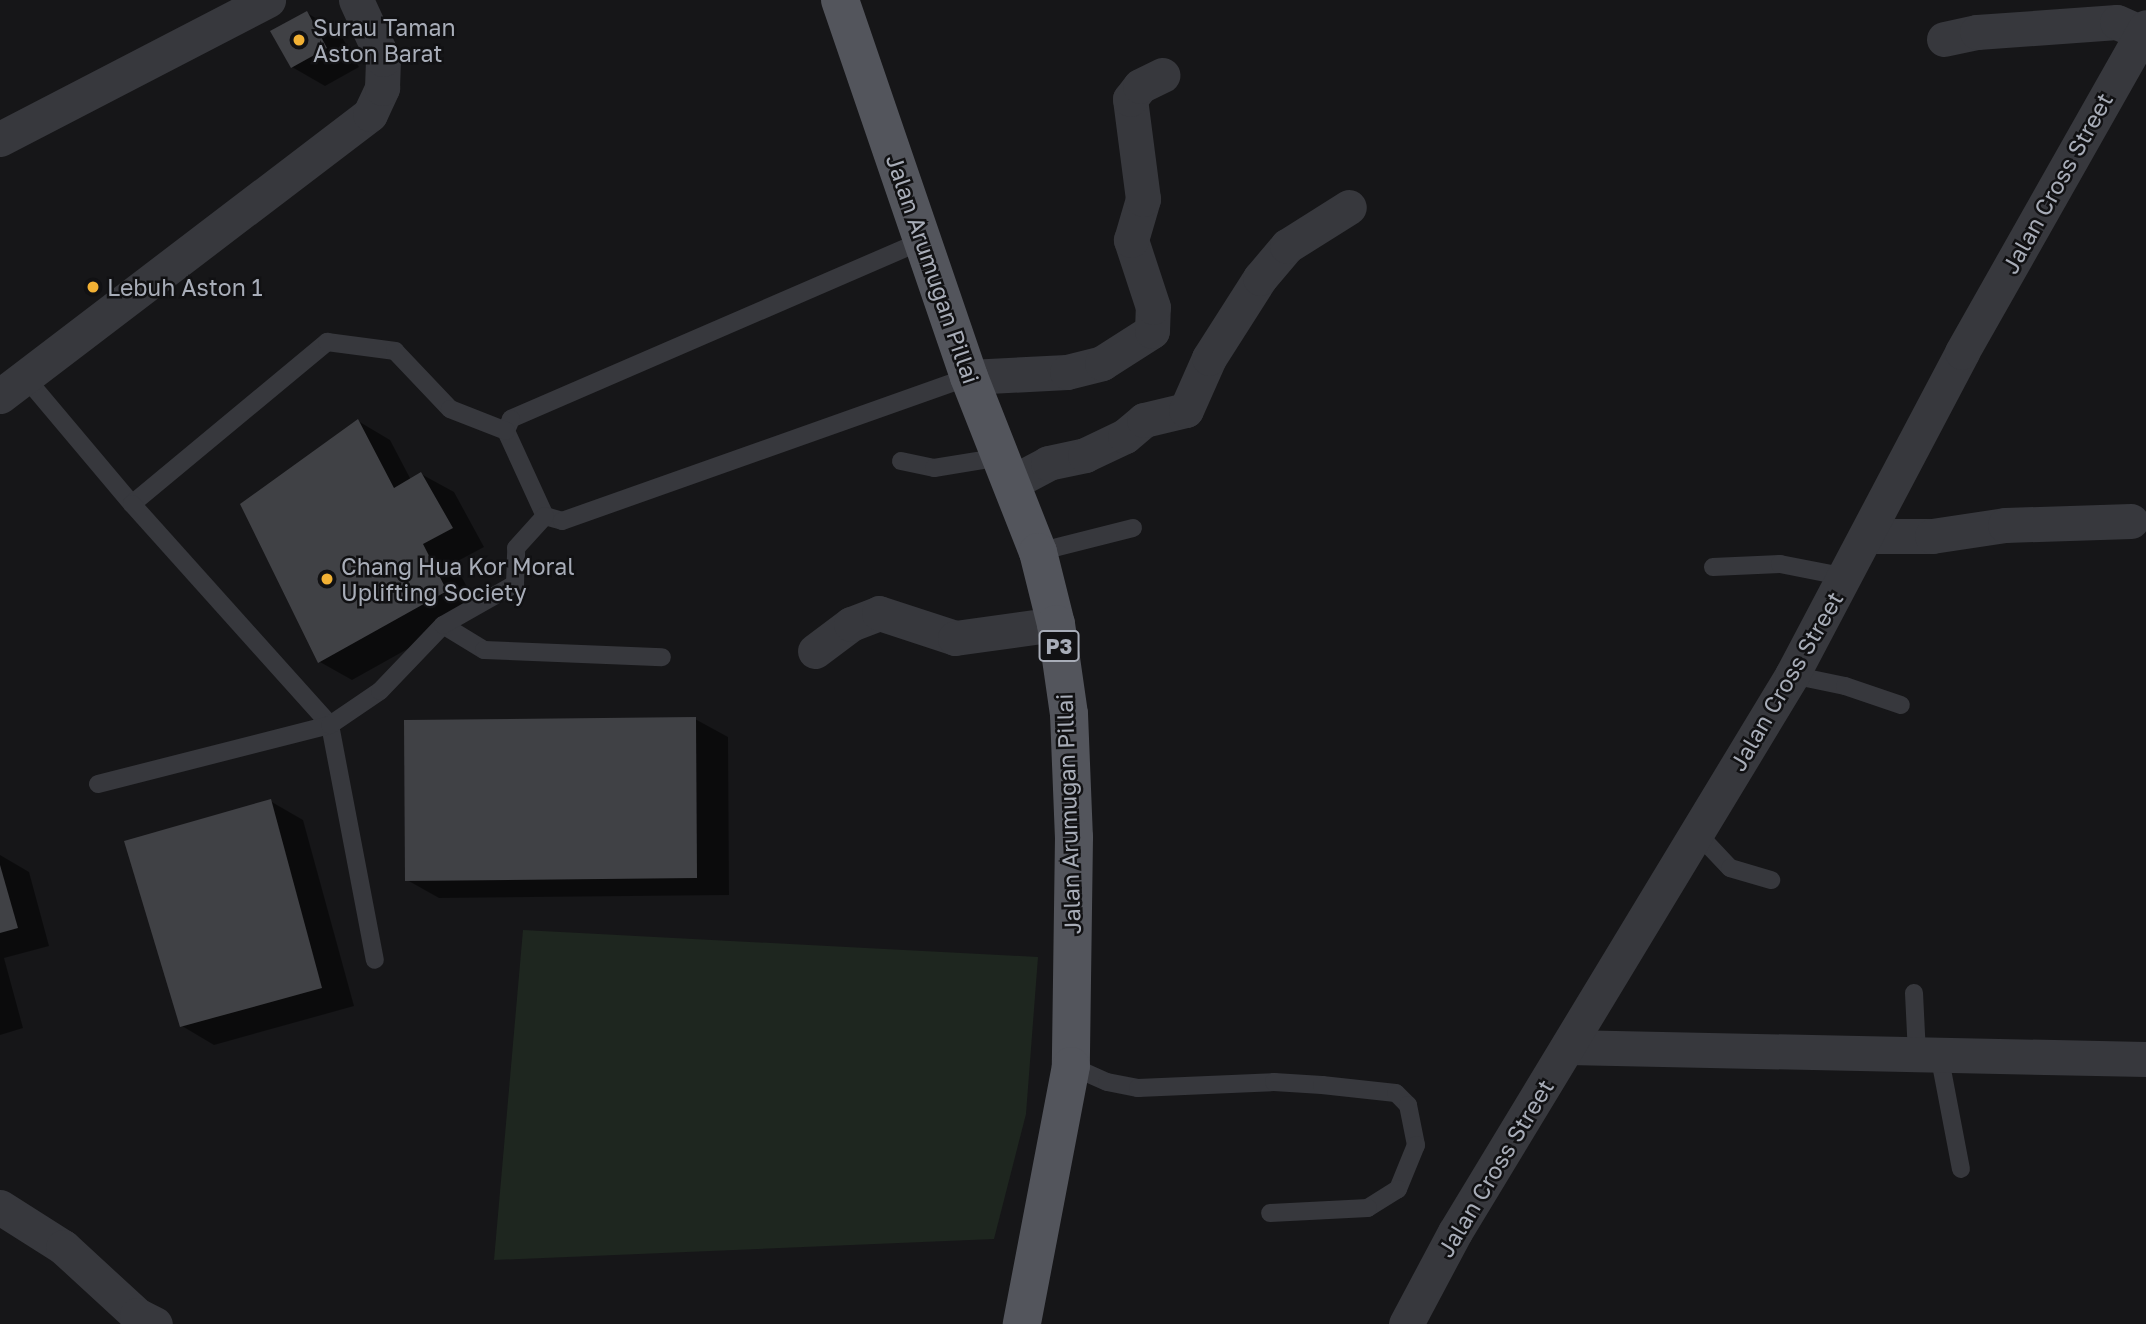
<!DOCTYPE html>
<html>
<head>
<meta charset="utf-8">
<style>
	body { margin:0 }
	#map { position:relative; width:2146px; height:1324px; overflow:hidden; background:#161618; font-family:"Golos Text",sans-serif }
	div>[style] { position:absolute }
	.green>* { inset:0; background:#1e261f }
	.shadow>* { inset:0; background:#0007 }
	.building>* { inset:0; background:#404145 }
	.service>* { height:18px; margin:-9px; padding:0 9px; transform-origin:9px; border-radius:9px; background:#37383d }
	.minor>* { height:35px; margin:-17.5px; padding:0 17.5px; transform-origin:17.5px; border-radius:17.5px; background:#37383d }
	.primary>* { height:38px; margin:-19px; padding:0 19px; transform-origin:19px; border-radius:19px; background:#53555c }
	.dots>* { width:19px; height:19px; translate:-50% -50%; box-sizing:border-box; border:4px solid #111113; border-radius:50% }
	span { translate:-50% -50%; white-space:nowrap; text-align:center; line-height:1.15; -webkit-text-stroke:5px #111113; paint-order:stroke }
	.shield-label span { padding:2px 5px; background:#111113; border:2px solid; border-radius:5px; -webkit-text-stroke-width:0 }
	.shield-label { font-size:21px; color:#a8adb8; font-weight:700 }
	.poi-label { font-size:23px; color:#a8adb8 }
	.left { translate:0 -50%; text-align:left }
	.street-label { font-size:23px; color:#a8adb8 }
</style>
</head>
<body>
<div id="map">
	<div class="green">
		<i style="clip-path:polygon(523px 930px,1038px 957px,1026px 1114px,994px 1239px,494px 1260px)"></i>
	</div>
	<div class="shadow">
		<i style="clip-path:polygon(307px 13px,339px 32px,359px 67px,325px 86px,292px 67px)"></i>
		<i style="clip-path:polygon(358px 421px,390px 440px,411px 480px,421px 474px,454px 492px,484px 547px,454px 563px,479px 609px,352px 680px,320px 662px)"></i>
		<i style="clip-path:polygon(695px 719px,728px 737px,729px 895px,439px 898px,407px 880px)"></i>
		<i style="clip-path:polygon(270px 801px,303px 820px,354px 1006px,214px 1045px,182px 1026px)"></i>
		<i style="clip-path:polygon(0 855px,29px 872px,49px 946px,4px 958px,23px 1028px,0 1035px)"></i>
	</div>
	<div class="building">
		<i style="clip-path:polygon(307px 11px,327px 48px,291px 68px,270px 31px)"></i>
		<i style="clip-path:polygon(358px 419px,394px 488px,421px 472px,453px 528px,423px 544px,447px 591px,318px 663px,240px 504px)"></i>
		<i style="clip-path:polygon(696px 717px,697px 878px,405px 881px,404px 720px)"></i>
		<i style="clip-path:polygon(271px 799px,322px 988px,180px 1027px,124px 841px)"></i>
		<i style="clip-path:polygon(0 865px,18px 928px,0 933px)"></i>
	</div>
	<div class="service">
		<i style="left:924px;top:240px;width:450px;rotate:156.6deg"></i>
		<i style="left:511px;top:419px;width:13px;rotate:113deg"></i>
		<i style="left:506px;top:431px;width:94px;rotate:65.4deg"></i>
		<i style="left:545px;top:516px;width:18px;rotate:16deg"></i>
		<i style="left:562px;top:521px;width:432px;rotate:-19.5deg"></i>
		<i style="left:25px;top:377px;width:166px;rotate:49.9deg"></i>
		<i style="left:132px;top:504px;width:254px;rotate:-39.7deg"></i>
		<i style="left:327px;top:342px;width:69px;rotate:7.5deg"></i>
		<i style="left:395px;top:351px;width:80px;rotate:46.5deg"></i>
		<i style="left:450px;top:409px;width:60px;rotate:21.4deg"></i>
		<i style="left:901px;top:461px;width:34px;rotate:12deg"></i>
		<i style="left:934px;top:468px;width:69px;rotate:-9.2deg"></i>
		<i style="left:132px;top:504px;width:297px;rotate:48.1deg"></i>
		<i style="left:330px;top:725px;width:239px;rotate:79.2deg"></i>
		<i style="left:1038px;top:552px;width:98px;rotate:-14.2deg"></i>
		<i style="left:1713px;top:567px;width:67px;rotate:-2.6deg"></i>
		<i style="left:1780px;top:564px;width:67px;rotate:11.1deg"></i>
		<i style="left:443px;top:625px;width:48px;rotate:31.4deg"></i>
		<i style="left:484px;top:650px;width:178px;rotate:2.3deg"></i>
		<i style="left:1792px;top:675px;width:54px;rotate:11.7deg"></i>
		<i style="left:1845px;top:686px;width:59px;rotate:18.7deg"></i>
		<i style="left:98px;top:784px;width:239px;rotate:-14.3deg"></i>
		<i style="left:330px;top:725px;width:60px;rotate:-34.2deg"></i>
		<i style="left:380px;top:691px;width:91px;rotate:-46.3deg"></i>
		<i style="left:443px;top:625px;width:83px;rotate:-29.7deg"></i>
		<i style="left:515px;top:584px;width:36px;rotate:-88deg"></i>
		<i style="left:516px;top:548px;width:43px;rotate:-47.8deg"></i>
		<i style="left:1697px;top:833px;width:48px;rotate:46.7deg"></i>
		<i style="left:1730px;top:868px;width:43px;rotate:16.3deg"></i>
		<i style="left:1914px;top:993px;width:61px;rotate:87.2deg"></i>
		<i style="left:1939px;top:1054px;width:117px;rotate:79.2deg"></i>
		<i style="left:1071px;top:1066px;width:39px;rotate:24deg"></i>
		<i style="left:1107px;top:1082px;width:32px;rotate:11deg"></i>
		<i style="left:1138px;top:1088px;width:136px;rotate:-2.5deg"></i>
		<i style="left:1274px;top:1082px;width:48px;rotate:3.6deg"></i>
		<i style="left:1322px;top:1085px;width:74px;rotate:6.2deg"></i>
		<i style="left:1396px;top:1093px;width:17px;rotate:45deg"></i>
		<i style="left:1408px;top:1105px;width:41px;rotate:78.7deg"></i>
		<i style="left:1416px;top:1145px;width:48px;rotate:112.2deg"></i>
		<i style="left:1398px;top:1189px;width:36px;rotate:148deg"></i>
		<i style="left:1368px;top:1208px;width:98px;rotate:177.1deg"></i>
	</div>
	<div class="minor">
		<i style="left:1944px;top:39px;width:34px;rotate:-12deg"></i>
		<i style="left:1977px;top:32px;width:140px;rotate:-4.1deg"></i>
		<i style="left:2117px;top:22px;width:27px;rotate:24deg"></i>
		<i style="left:0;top:139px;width:302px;rotate:-27.4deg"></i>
		<i style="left:969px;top:377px;width:98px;rotate:-2.9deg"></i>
		<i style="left:1067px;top:372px;width:36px;rotate:-14deg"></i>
		<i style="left:1102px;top:363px;width:59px;rotate:-32.6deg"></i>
		<i style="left:1152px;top:331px;width:24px;rotate:-88deg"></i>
		<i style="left:1153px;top:307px;width:71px;rotate:-108.2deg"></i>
		<i style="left:1131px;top:240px;width:43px;rotate:-73.7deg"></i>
		<i style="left:1143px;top:199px;width:101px;rotate:-97.4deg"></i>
		<i style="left:1130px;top:99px;width:16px;rotate:-52deg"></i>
		<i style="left:1140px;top:86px;width:25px;rotate:-26deg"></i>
		<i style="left:0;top:396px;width:465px;rotate:-37.3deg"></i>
		<i style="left:370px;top:114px;width:29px;rotate:-65deg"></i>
		<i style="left:382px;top:88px;width:29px;rotate:-88deg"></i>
		<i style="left:383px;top:59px;width:65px;rotate:-114.6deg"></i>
		<i style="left:1013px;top:482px;width:40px;rotate:-28deg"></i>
		<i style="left:1048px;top:463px;width:38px;rotate:-12deg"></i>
		<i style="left:1085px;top:455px;width:44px;rotate:-25.4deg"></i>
		<i style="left:1125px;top:436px;width:25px;rotate:-40deg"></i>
		<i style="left:1144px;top:420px;width:43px;rotate:-13.4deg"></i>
		<i style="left:1186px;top:410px;width:57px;rotate:-66.1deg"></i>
		<i style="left:1209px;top:358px;width:95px;rotate:-57.5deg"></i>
		<i style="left:1260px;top:278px;width:42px;rotate:-49.8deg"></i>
		<i style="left:1287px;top:246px;width:73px;rotate:-32.2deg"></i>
		<i style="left:1867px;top:536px;width:65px"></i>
		<i style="left:1932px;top:536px;width:74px;rotate:-8.6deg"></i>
		<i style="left:2005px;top:525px;width:126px;rotate:-1.8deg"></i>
		<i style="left:815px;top:651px;width:45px;rotate:-36.9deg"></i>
		<i style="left:851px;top:624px;width:30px;rotate:-21deg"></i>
		<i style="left:879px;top:613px;width:80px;rotate:18.2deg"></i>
		<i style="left:955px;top:638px;width:102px;rotate:-7.9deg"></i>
		<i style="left:1568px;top:1047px;width:578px;rotate:1.19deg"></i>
		<i style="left:0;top:1207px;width:75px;rotate:32.4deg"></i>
		<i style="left:63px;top:1247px;width:100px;rotate:42.6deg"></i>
		<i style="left:137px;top:1315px;width:20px;rotate:27deg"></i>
		<i style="left:1406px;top:1324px;width:104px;rotate:-62deg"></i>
		<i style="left:1455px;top:1232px;width:651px;rotate:-58.82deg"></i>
		<i style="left:1792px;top:675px;width:365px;rotate:-62.2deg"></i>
		<i style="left:1962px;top:352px;width:373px;rotate:-60.5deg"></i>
	</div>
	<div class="primary">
		<i style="left:840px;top:0;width:398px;rotate:71.1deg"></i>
		<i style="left:969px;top:377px;width:188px;rotate:68.5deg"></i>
		<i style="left:1038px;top:552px;width:74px;rotate:76deg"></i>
		<i style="left:1056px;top:624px;width:91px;rotate:81.8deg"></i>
		<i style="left:1069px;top:714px;width:123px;rotate:87.7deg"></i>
		<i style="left:1074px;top:837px;width:229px;rotate:90.8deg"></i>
		<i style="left:1071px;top:1066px;width:263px;rotate:100.8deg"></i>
	</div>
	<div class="dots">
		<i style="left:299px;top:40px;background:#f2b134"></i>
		<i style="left:93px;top:287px;background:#f2b134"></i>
		<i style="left:327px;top:579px;background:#f2b134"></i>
	</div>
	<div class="shield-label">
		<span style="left:1059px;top:646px">P3</span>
	</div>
	<div class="poi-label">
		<span class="left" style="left:313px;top:40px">Surau Taman<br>Aston Barat</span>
		<span class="left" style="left:107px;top:287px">Lebuh Aston 1</span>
		<span class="left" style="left:341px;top:579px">Chang Hua Kor Moral<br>Uplifting Society</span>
	</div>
	<div class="street-label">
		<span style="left:2057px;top:183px;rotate:-61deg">Jalan Cross Street</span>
		<span style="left:933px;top:269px;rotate:71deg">Jalan Arumugan Pillai</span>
		<span style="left:1786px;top:681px;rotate:-60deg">Jalan Cross Street</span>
		<span style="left:1068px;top:814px;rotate:-92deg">Jalan Arumugan Pillai</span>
		<span style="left:1495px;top:1168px;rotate:-59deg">Jalan Cross Street</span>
	</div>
</div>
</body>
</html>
